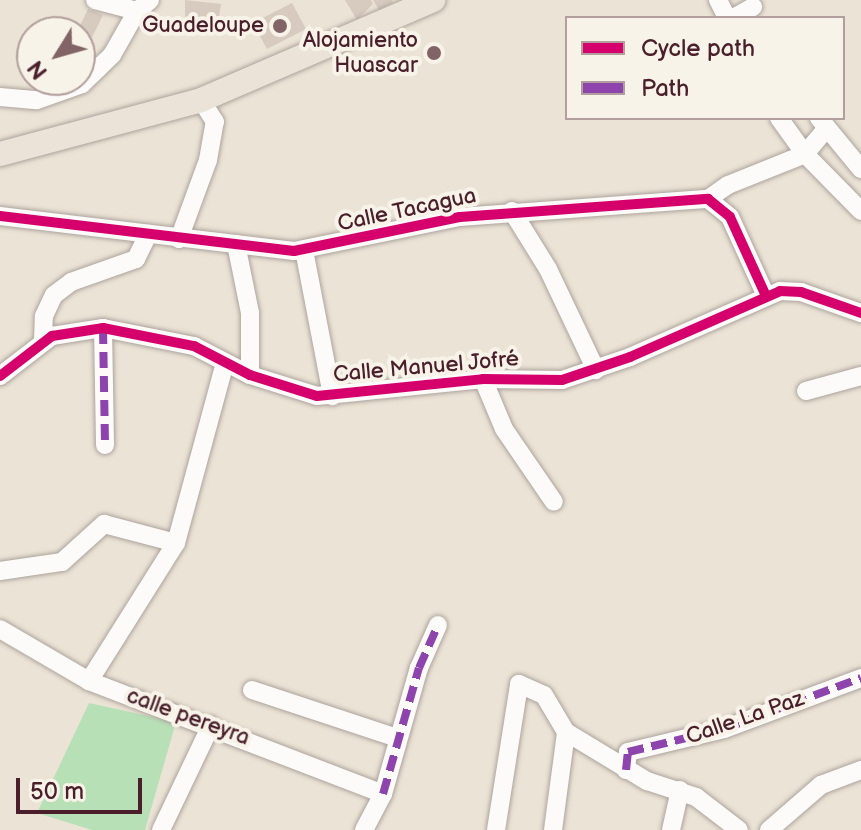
<!DOCTYPE html>
<html>
<head>
<meta charset="utf-8">
<style>
	body { margin:0 }
	#map { position:relative; width:861px; height:830px; overflow:hidden; background:#ebe3d5; font-family:"Balsamiq Sans",sans-serif }
	div>[style] { position:absolute }
	.green>* { inset:0; background:#b8e0b6 }
	.building>* { inset:0; background:#d7cabe }
	.roads { filter:drop-shadow(0 0 2px #ada39d) drop-shadow(0 0 2px #ada39d) }
	.minor>* { height:18px; margin:-9px; padding:0 9px; transform-origin:9px; border-radius:9px; background:#fcfbf9 }
	.major>* { height:24px; margin:-12px; padding:0 12px; transform-origin:12px; border-radius:12px; background:#ece3d8 }
	.quiet>* { height:8px; margin-top:-4px; transform-origin:0; background:repeating-linear-gradient(90deg,#8e44ad 0 16px,transparent 0 24px) }
	.cycleway>* { height:10px; margin:-5px; padding:0 5px; transform-origin:5px; border-radius:5px; background:#d6006c }
	.dots>* { width:22px; height:22px; translate:-50% -50%; box-sizing:border-box; border:4px solid #f7f3e8; border-radius:50% }
	span { translate:-50% -50%; white-space:nowrap; text-align:center; line-height:1.15; -webkit-text-stroke:8px #f7f3e8; paint-order:stroke }
	.poi-label { font-size:22px; color:#4a1f2b }
	.right { translate:-100% -50%; text-align:right }
	.street-label { font-size:22px; color:#4a1f2b }
	.legend { position:absolute; left:565px; top:16px; width:280px; height:104px; box-sizing:border-box; background:#f7f3e8; border:2px solid #b29e9c; margin:0; padding:10px 14px; list-style:none; font-size:24px; color:#4a1f2b }
	.legend li { display:flex; align-items:center; gap:16px; height:40px }
	.legend b { width:40px; border:2px solid #b29e9c }
	.north { position:absolute; left:16px; top:16px; width:80px; height:80px; box-sizing:border-box; background:#f7f3e8; border:2px solid #b29e9c; border-radius:50%; rotate:233deg; font-size:22px; font-weight:700; line-height:32px; text-align:center; color:#4a1f2b }
	.north::after { content:''; display:block; margin:auto; width:28px; height:36px; background:#826466; clip-path:polygon(50% 0,100% 100%,50% 72%,0 100%) }
	.scale { position:absolute; left:16px; top:778px; width:126px; height:36px; box-sizing:border-box; border:4px solid #4a1f2b; border-top:0; padding-left:10px; font-size:24px; line-height:28px; white-space:nowrap; color:#4a1f2b; -webkit-text-stroke:6px #f7f3e8; paint-order:stroke }
</style>
</head>
<body>
<div id="map">
	<div class="green">
		<i style="clip-path:polygon(89px 703px,176px 722px,145px 830px,92px 830px,37px 813px)"></i>
	</div>
	<div class="building">
		<i style="clip-path:polygon(185px 0,221px 4px,217px 30px,185px 27px)"></i>
		<i style="clip-path:polygon(345px 0,371px 0,373px 4px,357px 20px)"></i>
		<i style="clip-path:polygon(373px 0,392px 0,393px 2px,379px 10px)"></i>
		<i style="clip-path:polygon(292px 3px,306px 29px,267px 49px,253px 23px)"></i>
		<i style="clip-path:polygon(88px 9px,103px 15px,80px 62px,77px 32px)"></i>
	</div>
	<div class="roads">
		<div class="minor">
			<i style="left:95px;top:0;width:43px;rotate:14.7deg"></i>
			<i style="left:718px;top:0;width:20px;rotate:63deg"></i>
			<i style="left:733px;top:18px;width:23px;rotate:-29deg"></i>
			<i style="left:0;top:97px;width:37px;rotate:5deg"></i>
			<i style="left:37px;top:100px;width:48px;rotate:-19.6deg"></i>
			<i style="left:82px;top:84px;width:42px;rotate:-44deg"></i>
			<i style="left:112px;top:55px;width:51px;rotate:-60.4deg"></i>
			<i style="left:137px;top:11px;width:17px;rotate:-40deg"></i>
			<i style="left:779px;top:118px;width:44px;rotate:54.2deg"></i>
			<i style="left:805px;top:154px;width:80px;rotate:45.5deg"></i>
			<i style="left:819px;top:118px;width:66px;rotate:50.5deg"></i>
			<i style="left:708px;top:199px;width:24px;rotate:-35deg"></i>
			<i style="left:728px;top:185px;width:83px;rotate:-21.9deg"></i>
			<i style="left:805px;top:154px;width:34px;rotate:-50deg"></i>
			<i style="left:512px;top:211px;width:68px;rotate:58.2deg"></i>
			<i style="left:548px;top:269px;width:112px;rotate:64.6deg"></i>
			<i style="left:0;top:216px;width:296px;rotate:6.8deg"></i>
			<i style="left:294px;top:251px;width:169px;rotate:-11.6deg"></i>
			<i style="left:460px;top:217px;width:249px;rotate:-4.2deg"></i>
			<i style="left:708px;top:199px;width:28px;rotate:39deg"></i>
			<i style="left:730px;top:217px;width:87px;rotate:65.5deg"></i>
			<i style="left:179px;top:239px;width:84px;rotate:-69.8deg"></i>
			<i style="left:208px;top:160px;width:39px;rotate:-80deg"></i>
			<i style="left:215px;top:122px;width:26px;rotate:-122deg"></i>
			<i style="left:236px;top:244px;width:70px;rotate:78.5deg"></i>
			<i style="left:250px;top:313px;width:62px;rotate:90deg"></i>
			<i style="left:304px;top:250px;width:149px;rotate:79.1deg"></i>
			<i style="left:103px;top:328px;width:117px;rotate:89deg"></i>
			<i style="left:43px;top:340px;width:24px;rotate:-88deg"></i>
			<i style="left:44px;top:316px;width:23px;rotate:-65deg"></i>
			<i style="left:54px;top:295px;width:21px;rotate:-37deg"></i>
			<i style="left:71px;top:282px;width:69px;rotate:-19.5deg"></i>
			<i style="left:136px;top:259px;width:28px;rotate:-64deg"></i>
			<i style="left:0;top:376px;width:66px;rotate:-37.6deg"></i>
			<i style="left:52px;top:336px;width:52px;rotate:-8.9deg"></i>
			<i style="left:103px;top:328px;width:93px;rotate:11.2deg"></i>
			<i style="left:194px;top:346px;width:63px;rotate:27.4deg"></i>
			<i style="left:250px;top:375px;width:70px;rotate:17.4deg"></i>
			<i style="left:317px;top:396px;width:167px;rotate:-5.8deg"></i>
			<i style="left:483px;top:379px;width:79px;rotate:0.7deg"></i>
			<i style="left:562px;top:380px;width:72px;rotate:-18.7deg"></i>
			<i style="left:630px;top:357px;width:164px;rotate:-23.7deg"></i>
			<i style="left:780px;top:291px;width:21px;rotate:3deg"></i>
			<i style="left:801px;top:292px;width:64px;rotate:19.3deg"></i>
			<i style="left:483px;top:379px;width:54px;rotate:67.2deg"></i>
			<i style="left:504px;top:429px;width:88px;rotate:55.6deg"></i>
			<i style="left:806px;top:391px;width:57px;rotate:-15.3deg"></i>
			<i style="left:0;top:571px;width:63px;rotate:-8.3deg"></i>
			<i style="left:62px;top:562px;width:57px;rotate:-42.1deg"></i>
			<i style="left:104px;top:524px;width:74px;rotate:14.8deg"></i>
			<i style="left:0;top:629px;width:103px;rotate:30.3deg"></i>
			<i style="left:89px;top:681px;width:315px;rotate:21deg"></i>
			<i style="left:89px;top:681px;width:163px;rotate:-57.8deg"></i>
			<i style="left:176px;top:543px;width:187px;rotate:-74.8deg"></i>
			<i style="left:252px;top:690px;width:153px;rotate:18.3deg"></i>
			<i style="left:566px;top:732px;width:95px;rotate:31.2deg"></i>
			<i style="left:647px;top:781px;width:52px;rotate:18.1deg"></i>
			<i style="left:696px;top:797px;width:54px;rotate:37.5deg"></i>
			<i style="left:626px;top:770px;width:18px;rotate:-84deg"></i>
			<i style="left:628px;top:752px;width:99px;rotate:-13.5deg"></i>
			<i style="left:724px;top:729px;width:146px;rotate:-20.4deg"></i>
			<i style="left:161px;top:830px;width:116px;rotate:-64.5deg"></i>
			<i style="left:364px;top:830px;width:41px;rotate:-62.2deg"></i>
			<i style="left:383px;top:794px;width:131px;rotate:-74.1deg"></i>
			<i style="left:419px;top:668px;width:47px;rotate:-66.2deg"></i>
			<i style="left:496px;top:830px;width:148px;rotate:-81deg"></i>
			<i style="left:519px;top:684px;width:27px;rotate:24deg"></i>
			<i style="left:544px;top:695px;width:43px;rotate:59.3deg"></i>
			<i style="left:553px;top:830px;width:99px;rotate:-82.4deg"></i>
			<i style="left:671px;top:830px;width:41px;rotate:-77.3deg"></i>
			<i style="left:769px;top:830px;width:69px;rotate:-40.9deg"></i>
			<i style="left:821px;top:785px;width:43px;rotate:-20.6deg"></i>
		</div>
		<div class="major">
			<i style="left:0;top:154px;width:208px;rotate:-15deg"></i>
			<i style="left:201px;top:100px;width:253px;rotate:-23.3deg"></i>
		</div>
	</div>
	<div class="quiet">
		<i style="left:103px;top:328px;width:117px;rotate:89deg"></i>
		<i style="left:626px;top:770px;width:18px;rotate:-84deg"></i>
		<i style="left:628px;top:752px;width:99px;rotate:-13.5deg"></i>
		<i style="left:724px;top:729px;width:146px;rotate:-20.4deg"></i>
		<i style="left:383px;top:794px;width:131px;rotate:-74.1deg"></i>
		<i style="left:419px;top:668px;width:47px;rotate:-66.2deg"></i>
	</div>
	<div class="cycleway">
		<i style="left:0;top:216px;width:296px;rotate:6.8deg"></i>
		<i style="left:294px;top:251px;width:169px;rotate:-11.6deg"></i>
		<i style="left:460px;top:217px;width:249px;rotate:-4.2deg"></i>
		<i style="left:708px;top:199px;width:28px;rotate:39deg"></i>
		<i style="left:730px;top:217px;width:87px;rotate:65.5deg"></i>
		<i style="left:0;top:376px;width:66px;rotate:-37.6deg"></i>
		<i style="left:52px;top:336px;width:52px;rotate:-8.9deg"></i>
		<i style="left:103px;top:328px;width:93px;rotate:11.2deg"></i>
		<i style="left:194px;top:346px;width:63px;rotate:27.4deg"></i>
		<i style="left:250px;top:375px;width:70px;rotate:17.4deg"></i>
		<i style="left:317px;top:396px;width:167px;rotate:-5.8deg"></i>
		<i style="left:483px;top:379px;width:79px;rotate:0.7deg"></i>
		<i style="left:562px;top:380px;width:72px;rotate:-18.7deg"></i>
		<i style="left:630px;top:357px;width:164px;rotate:-23.7deg"></i>
		<i style="left:780px;top:291px;width:21px;rotate:3deg"></i>
		<i style="left:801px;top:292px;width:64px;rotate:19.3deg"></i>
	</div>
	<div class="dots">
		<i style="left:280px;top:26px;background:#826466"></i>
		<i style="left:434px;top:53px;background:#826466"></i>
	</div>
	<div class="poi-label">
		<span class="right" style="left:264px;top:26px">Guadeloupe</span>
		<span class="right" style="left:418px;top:53px">Alojamiento<br>Huascar</span>
	</div>
	<div class="street-label">
		<span style="left:407px;top:210px;rotate:-12deg">Calle Tacagua</span>
		<span style="left:426px;top:367px;rotate:-5deg">Calle Manuel Jofré</span>
		<span style="left:188px;top:717px;rotate:20deg">calle pereyra</span>
		<span style="left:745px;top:718px;rotate:-19deg">Calle La Paz</span>
	</div>
	<ul class="legend">
	<li><b style="height:10px;background:#d6006c"></b>Cycle path</li>
	<li><b style="height:10px;background:#8e44ad"></b>Path</li>
	</ul>
	<div class="north">N</div>
	<div class="scale">50 m</div>
</div>
</body>
</html>
